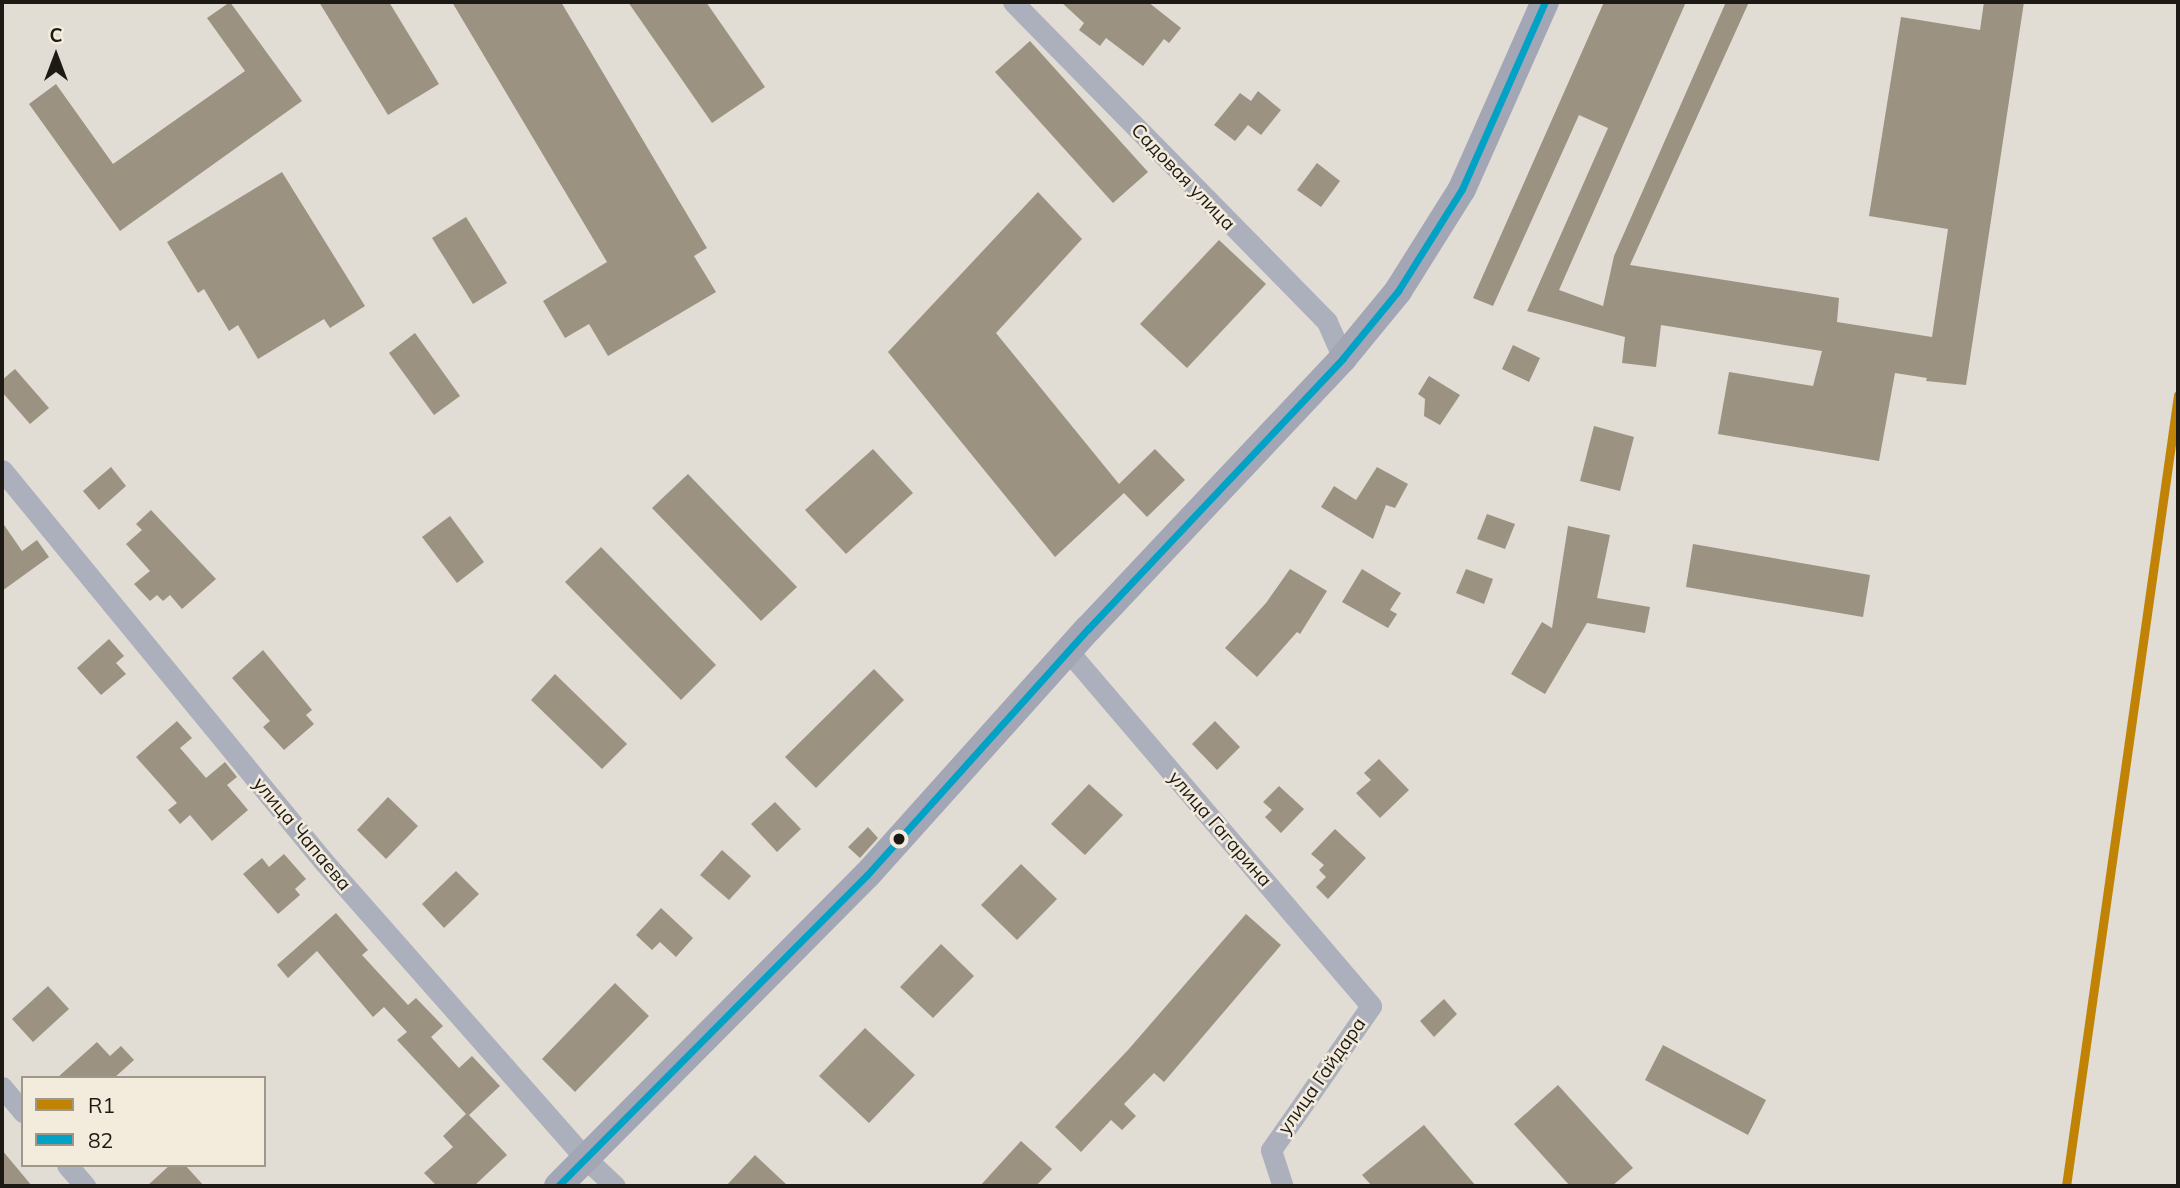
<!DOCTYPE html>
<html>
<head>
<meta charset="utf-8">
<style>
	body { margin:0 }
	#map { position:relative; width:2180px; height:1188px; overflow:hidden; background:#e1dcd4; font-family:Mulish,sans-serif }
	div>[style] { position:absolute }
	.building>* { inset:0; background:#9b9281 }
	.street>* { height:21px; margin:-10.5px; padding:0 10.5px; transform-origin:10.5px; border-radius:10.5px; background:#acafbc }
	.secondary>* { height:28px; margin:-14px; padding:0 14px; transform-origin:14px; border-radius:14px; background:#a2a6b5 }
	.bus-1>* { height:7px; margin:-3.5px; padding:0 3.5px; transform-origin:3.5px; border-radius:3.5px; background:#01a2c5 }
	.rail-1>* { height:9px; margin:-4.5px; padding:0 4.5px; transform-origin:4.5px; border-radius:4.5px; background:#c08305 }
	.dots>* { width:19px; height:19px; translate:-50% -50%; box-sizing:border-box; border:4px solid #f3ebdc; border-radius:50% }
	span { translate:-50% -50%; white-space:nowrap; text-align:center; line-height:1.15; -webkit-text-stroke:5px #f3ebdc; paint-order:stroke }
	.street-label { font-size:19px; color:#1d1a15 }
	.frame { position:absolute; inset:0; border:4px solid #1d1a15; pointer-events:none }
	.legend { position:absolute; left:21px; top:1076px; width:245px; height:91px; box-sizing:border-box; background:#f3ebdc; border:2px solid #9d978c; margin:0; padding:9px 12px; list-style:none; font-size:21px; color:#1d1a15 }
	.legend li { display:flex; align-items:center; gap:14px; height:35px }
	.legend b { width:35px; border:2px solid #9d978c }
	.north { position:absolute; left:21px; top:21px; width:70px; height:70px; -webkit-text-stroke:5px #f3ebdc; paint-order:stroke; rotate:0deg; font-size:19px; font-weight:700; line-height:28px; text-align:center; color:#1d1a15 }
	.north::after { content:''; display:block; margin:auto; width:24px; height:32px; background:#1d1a15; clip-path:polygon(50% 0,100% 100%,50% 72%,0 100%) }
</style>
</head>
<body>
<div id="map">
	<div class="building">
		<i style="clip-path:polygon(230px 2px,302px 101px,120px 231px,29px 104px,56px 84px,113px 164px,245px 71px,207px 18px)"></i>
		<i style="clip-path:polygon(319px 2px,389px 2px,439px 84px,388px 115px)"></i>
		<i style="clip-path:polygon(452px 2px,561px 2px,707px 248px,694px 256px,716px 292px,608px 356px,589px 324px,565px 338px,543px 301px,607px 262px)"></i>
		<i style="clip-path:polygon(628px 2px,706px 2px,765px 87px,712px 123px)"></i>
		<i style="clip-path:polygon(1061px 2px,1148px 2px,1181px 28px,1169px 43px,1164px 39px,1143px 66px,1106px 38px,1100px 46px,1079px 30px,1084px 23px)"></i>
		<i style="clip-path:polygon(1604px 2px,1686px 2px,1559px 290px,1603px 306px,1614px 256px,1726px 2px,1749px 2px,1630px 265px,1839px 298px,1837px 322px,1932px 337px,1948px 229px,1869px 216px,1901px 17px,1980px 30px,1984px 2px,2024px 2px,1966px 385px,1926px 381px,1927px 378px,1895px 373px,1879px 461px,1718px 434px,1729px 372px,1813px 386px,1822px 351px,1661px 325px,1656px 367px,1622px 363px,1625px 337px,1527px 311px,1608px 128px,1579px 115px,1493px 306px,1473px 298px)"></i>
		<i style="clip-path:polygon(1030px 41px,1148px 172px,1113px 203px,995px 72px)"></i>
		<i style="clip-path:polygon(1258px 91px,1281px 110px,1261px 135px,1248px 125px,1235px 141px,1214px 125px,1240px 93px,1251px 101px)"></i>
		<i style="clip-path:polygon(1317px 163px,1340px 181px,1321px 207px,1297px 190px)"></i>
		<i style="clip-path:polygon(282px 172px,365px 306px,330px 328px,324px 319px,258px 359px,238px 325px,229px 331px,204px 289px,198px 293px,167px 242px)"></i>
		<i style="clip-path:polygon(1038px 192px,1082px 239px,996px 333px,1119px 484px,1155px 449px,1185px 480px,1147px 517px,1124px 493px,1055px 557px,888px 352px)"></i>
		<i style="clip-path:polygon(466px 217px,507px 283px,473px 304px,432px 238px)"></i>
		<i style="clip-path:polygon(1219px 240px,1266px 284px,1187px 368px,1140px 324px)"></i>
		<i style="clip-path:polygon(415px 333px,460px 396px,434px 415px,389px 353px)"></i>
		<i style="clip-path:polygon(1513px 345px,1540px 358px,1529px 382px,1502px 369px)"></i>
		<i style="clip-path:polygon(15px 369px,49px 408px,30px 424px,2px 392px,2px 380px)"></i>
		<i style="clip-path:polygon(1429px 376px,1460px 395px,1440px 425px,1424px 416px,1425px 399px,1418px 394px)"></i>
		<i style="clip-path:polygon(1594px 426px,1634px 437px,1620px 491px,1580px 481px)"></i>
		<i style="clip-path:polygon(873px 449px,913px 493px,846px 554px,805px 510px)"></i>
		<i style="clip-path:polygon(111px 467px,126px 486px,99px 510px,83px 491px)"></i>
		<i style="clip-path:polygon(1377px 467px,1408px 484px,1395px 508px,1386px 505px,1373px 539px,1321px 507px,1334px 486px,1356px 500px)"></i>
		<i style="clip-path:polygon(688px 474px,797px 587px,761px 621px,652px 508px)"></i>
		<i style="clip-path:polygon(151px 510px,216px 579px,182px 609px,170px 595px,163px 601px,157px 595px,150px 601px,134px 584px,150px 571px,126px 544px,142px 530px,136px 524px)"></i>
		<i style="clip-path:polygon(1487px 514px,1515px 524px,1505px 549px,1477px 539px)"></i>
		<i style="clip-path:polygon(450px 516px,484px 562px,457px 583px,422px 537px)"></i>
		<i style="clip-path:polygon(2px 522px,22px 551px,37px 540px,49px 557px,2px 591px)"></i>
		<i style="clip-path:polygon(1568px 526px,1610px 535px,1597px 598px,1650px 607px,1645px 633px,1587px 623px,1545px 694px,1511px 674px,1542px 622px,1552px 628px)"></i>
		<i style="clip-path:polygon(1693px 544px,1870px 575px,1863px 617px,1686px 587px)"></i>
		<i style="clip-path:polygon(601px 547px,716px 665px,681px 700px,565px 582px)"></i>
		<i style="clip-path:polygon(1290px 569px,1327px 591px,1300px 634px,1297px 632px,1257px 677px,1225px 648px,1266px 603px)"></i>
		<i style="clip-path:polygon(1362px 569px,1401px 593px,1390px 610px,1397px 614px,1388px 628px,1342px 602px)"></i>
		<i style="clip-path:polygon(1466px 569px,1493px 579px,1484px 604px,1456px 593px)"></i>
		<i style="clip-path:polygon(109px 639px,124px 656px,116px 663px,126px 674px,101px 695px,77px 668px)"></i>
		<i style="clip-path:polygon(263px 650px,312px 710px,306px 715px,314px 724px,284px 750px,263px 727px,270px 721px,232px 678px)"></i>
		<i style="clip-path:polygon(874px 669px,904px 700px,816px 788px,785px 757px)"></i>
		<i style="clip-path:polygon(555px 674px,627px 744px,602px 769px,531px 700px)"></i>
		<i style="clip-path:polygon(177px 721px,192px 738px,180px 748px,206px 778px,225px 762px,237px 777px,227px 785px,248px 810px,212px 841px,190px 815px,180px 824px,168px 810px,177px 803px,136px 757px)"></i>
		<i style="clip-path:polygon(1215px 721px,1240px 747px,1217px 770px,1192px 744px)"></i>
		<i style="clip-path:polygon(1379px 759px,1409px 790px,1380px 818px,1356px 793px,1371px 780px,1364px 773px)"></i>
		<i style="clip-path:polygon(1089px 784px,1123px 815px,1085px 855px,1051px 824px)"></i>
		<i style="clip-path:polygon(1279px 786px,1304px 809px,1281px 833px,1265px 817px,1272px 810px,1263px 802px)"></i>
		<i style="clip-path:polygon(388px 797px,418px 826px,386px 859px,357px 830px)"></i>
		<i style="clip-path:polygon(775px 802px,801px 829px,777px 852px,751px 824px)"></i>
		<i style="clip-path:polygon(868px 827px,878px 838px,860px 858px,848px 847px)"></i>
		<i style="clip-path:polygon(1335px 829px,1366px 858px,1328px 899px,1316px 887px,1326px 877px,1319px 870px,1324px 865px,1311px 854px)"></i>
		<i style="clip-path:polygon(722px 850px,751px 876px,729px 900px,700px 875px)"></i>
		<i style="clip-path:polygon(284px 854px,306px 879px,295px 889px,300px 895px,278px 914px,243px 874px,262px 858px,269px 867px)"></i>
		<i style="clip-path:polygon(1021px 864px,1057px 899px,1017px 940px,981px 905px)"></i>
		<i style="clip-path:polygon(456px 871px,479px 894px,444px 928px,422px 904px)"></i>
		<i style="clip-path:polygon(661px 908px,693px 938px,676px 957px,660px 942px,652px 950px,636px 935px)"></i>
		<i style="clip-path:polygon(336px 913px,368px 950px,362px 955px,408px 1005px,416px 998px,443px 1026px,431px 1037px,459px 1068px,472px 1056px,500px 1086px,469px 1115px,507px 1155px,474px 1186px,437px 1186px,424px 1173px,453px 1147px,443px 1136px,466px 1114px,397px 1040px,407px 1032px,384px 1007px,373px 1017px,317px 951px,288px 978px,277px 965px)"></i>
		<i style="clip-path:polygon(1246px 914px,1281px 945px,1164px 1082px,1154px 1073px,1124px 1104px,1136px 1116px,1122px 1130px,1111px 1120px,1081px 1152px,1055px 1127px,1128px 1050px)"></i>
		<i style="clip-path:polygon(941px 944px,974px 976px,933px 1018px,900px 987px)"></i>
		<i style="clip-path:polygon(615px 983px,649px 1016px,575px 1092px,542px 1059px)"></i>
		<i style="clip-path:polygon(48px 986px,69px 1009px,33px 1042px,12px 1019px)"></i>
		<i style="clip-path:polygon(1444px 999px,1457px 1014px,1434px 1037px,1420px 1021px)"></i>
		<i style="clip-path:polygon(865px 1028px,915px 1075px,869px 1123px,819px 1076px)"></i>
		<i style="clip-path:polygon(97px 1042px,110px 1056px,121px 1046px,134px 1060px,114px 1078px,57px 1078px)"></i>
		<i style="clip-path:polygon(1663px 1045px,1766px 1100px,1748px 1135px,1645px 1080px)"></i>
		<i style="clip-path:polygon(1558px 1085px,1633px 1168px,1612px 1186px,1570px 1186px,1514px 1124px)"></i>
		<i style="clip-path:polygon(1424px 1125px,1476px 1186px,1372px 1186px,1362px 1175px)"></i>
		<i style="clip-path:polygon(1021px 1141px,1052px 1169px,1036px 1186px,980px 1186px)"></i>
		<i style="clip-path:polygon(2px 1150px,32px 1186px,2px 1186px)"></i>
		<i style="clip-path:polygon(755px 1155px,788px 1186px,726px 1186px)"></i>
		<i style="clip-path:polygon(170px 1165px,185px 1165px,204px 1186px,147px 1186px)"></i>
	</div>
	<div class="street">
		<i style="left:1013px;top:2px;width:448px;rotate:45.5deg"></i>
		<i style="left:1327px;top:322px;width:39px;rotate:66deg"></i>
		<i style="left:2px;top:470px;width:507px;rotate:50.6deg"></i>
		<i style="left:324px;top:862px;width:393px;rotate:48.6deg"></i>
		<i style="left:584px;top:1157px;width:42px;rotate:43.1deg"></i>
		<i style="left:1069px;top:652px;width:465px;rotate:49.5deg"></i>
		<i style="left:1371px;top:1006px;width:175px;rotate:124.8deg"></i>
		<i style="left:1271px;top:1150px;width:38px;rotate:72deg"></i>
		<i style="left:2px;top:1087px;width:33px;rotate:50deg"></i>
		<i style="left:67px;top:1165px;width:28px;rotate:49deg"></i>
	</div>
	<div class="secondary">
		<i style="left:558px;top:1186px;width:438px;rotate:-45.2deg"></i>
		<i style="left:867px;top:875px;width:331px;rotate:-48.1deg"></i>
		<i style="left:1088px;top:629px;width:372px;rotate:-46.7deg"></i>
		<i style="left:1343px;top:358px;width:87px;rotate:-50.6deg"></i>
		<i style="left:1398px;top:291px;width:120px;rotate:-57.9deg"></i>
		<i style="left:1462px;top:189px;width:205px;rotate:-66.1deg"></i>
	</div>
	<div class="bus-1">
		<i style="left:558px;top:1186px;width:438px;rotate:-45.2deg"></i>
		<i style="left:867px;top:875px;width:331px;rotate:-48.1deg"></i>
		<i style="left:1088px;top:629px;width:372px;rotate:-46.7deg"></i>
		<i style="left:1343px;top:358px;width:87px;rotate:-50.6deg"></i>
		<i style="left:1398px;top:291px;width:120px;rotate:-57.9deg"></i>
		<i style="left:1462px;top:189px;width:205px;rotate:-66.1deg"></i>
	</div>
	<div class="rail-1">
		<i style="left:2066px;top:1186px;width:799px;rotate:-81.94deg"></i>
	</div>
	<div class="dots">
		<i style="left:899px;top:839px;background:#1d1a15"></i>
	</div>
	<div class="street-label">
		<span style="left:1183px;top:177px;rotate:46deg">Садовая улица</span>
		<span style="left:1220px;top:829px;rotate:49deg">улица Гагарина</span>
		<span style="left:302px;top:834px;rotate:50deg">улица Чапаева</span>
		<span style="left:1322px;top:1076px;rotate:-55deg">улица Гайдара</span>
	</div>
	<div class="frame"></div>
	<ul class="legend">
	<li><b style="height:9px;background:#c08305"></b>R1</li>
	<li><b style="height:9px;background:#01a2c5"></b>82</li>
	</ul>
	<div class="north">С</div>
</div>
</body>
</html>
